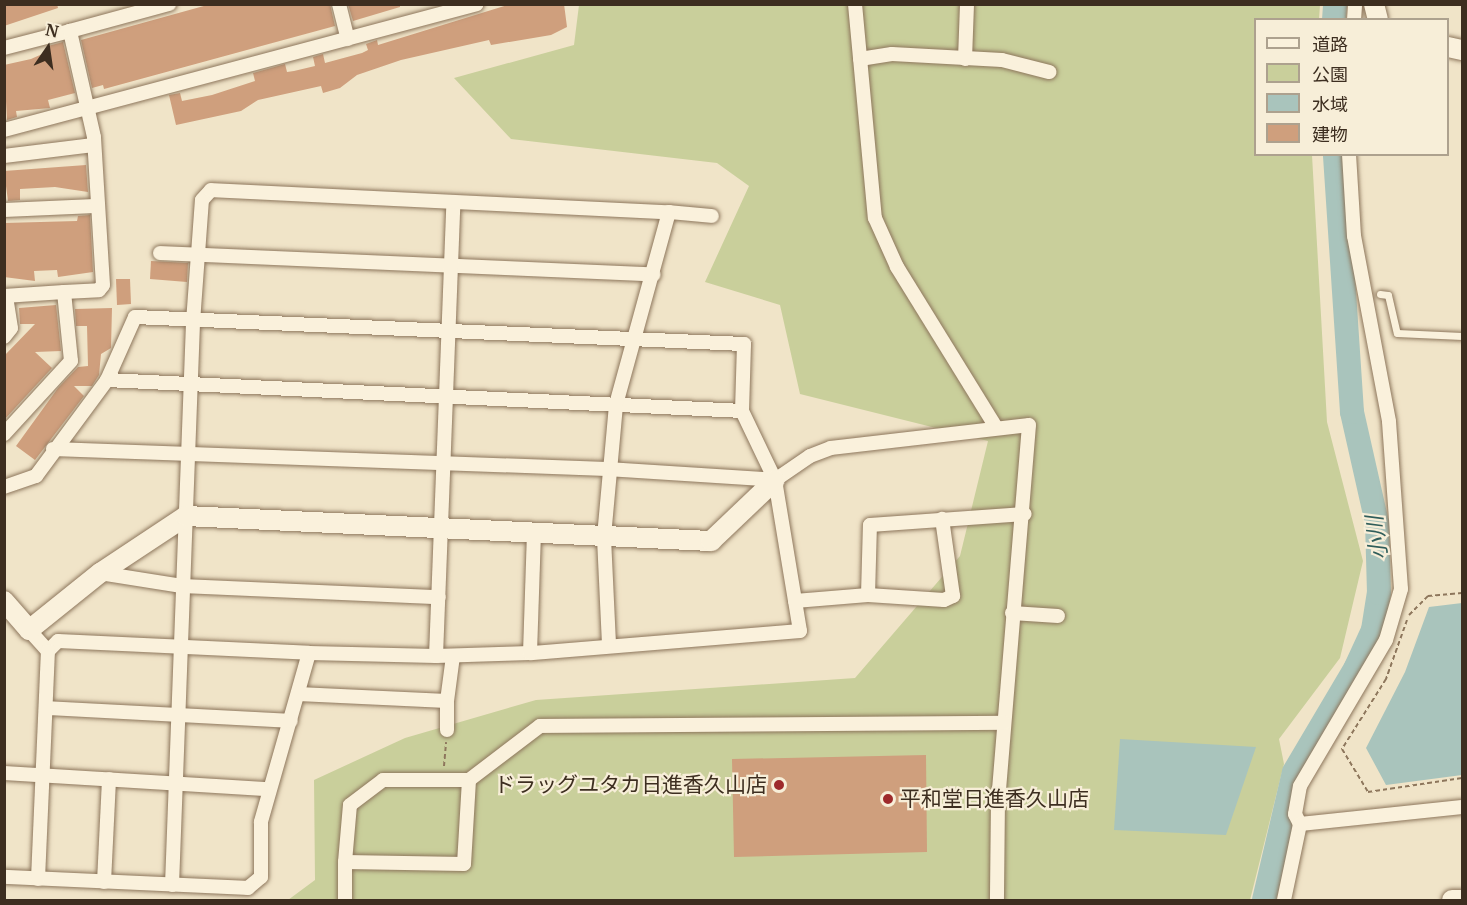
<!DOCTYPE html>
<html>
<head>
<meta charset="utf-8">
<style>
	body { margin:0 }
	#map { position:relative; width:1467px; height:905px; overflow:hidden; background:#f0e4c8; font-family:Merriweather,"Noto Sans JP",serif }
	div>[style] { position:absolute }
	.green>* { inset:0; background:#c9cf9b }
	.water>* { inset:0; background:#a9c4bc }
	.river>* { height:24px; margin:-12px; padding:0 12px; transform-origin:12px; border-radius:12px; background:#a9c4bc }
	.building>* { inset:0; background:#cf9f7d }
	.path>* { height:2px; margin-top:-1px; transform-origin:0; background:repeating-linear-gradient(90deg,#8d765c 0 4.5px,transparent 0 7.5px) }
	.roads { filter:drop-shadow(0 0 2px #8d765c) drop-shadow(0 0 2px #8d765c) }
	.lane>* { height:7px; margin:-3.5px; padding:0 3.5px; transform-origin:3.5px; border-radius:3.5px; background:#faf1dc }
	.street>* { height:14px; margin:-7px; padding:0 7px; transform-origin:7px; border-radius:7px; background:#faf1dc }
	.secondary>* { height:20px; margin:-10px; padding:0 10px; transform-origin:10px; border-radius:10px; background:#faf1dc }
	.dots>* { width:16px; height:16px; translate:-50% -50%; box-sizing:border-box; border:3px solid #f7eed8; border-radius:50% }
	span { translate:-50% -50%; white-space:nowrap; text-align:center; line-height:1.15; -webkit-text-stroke:4.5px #f7eed8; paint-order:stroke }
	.poi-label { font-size:21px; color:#3d2e20 }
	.right { translate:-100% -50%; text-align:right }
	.left { translate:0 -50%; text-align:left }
	.water-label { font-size:22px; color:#2f5d5a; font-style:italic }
	.frame { position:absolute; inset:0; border:6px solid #3d2e20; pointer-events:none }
	.legend { position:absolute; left:1254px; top:18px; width:195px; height:138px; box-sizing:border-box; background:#f7eed8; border:2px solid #ada18e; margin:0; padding:8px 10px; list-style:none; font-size:18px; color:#3d2e20 }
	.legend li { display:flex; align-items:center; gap:12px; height:30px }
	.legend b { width:30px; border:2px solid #ada18e }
	.north { position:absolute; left:18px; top:18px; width:60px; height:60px; -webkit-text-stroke:4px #f7eed8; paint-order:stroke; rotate:13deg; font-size:16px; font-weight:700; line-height:24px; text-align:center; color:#3d2e20 }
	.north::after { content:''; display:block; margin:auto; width:21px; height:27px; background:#3d2e20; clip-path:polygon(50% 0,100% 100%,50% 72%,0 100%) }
</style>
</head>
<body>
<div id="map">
	<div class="green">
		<i style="clip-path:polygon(579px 5px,1320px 5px,1319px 19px,1256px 20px,1256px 154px,1312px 155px,1327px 422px,1363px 561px,1340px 658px,1279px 739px,1284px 764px,1250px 900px,288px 900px,315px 880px,314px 780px,405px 738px,536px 700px,855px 678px,960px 556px,988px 441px,800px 394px,780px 305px,705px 282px,749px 186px,717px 163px,511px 139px,454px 78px,574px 45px)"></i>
	</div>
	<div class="water">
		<i style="clip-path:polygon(1462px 603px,1462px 775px,1386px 785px,1366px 748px,1405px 672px,1429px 607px)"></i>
		<i style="clip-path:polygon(1120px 739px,1256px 747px,1226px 835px,1114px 830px)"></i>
	</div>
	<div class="river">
		<i style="left:1334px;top:20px;width:16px;rotate:-86deg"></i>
		<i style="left:1264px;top:900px;width:131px;rotate:-76.8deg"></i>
		<i style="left:1294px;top:772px;width:122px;rotate:-59.4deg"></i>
		<i style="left:1356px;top:667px;width:41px;rotate:-65.3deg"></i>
		<i style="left:1373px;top:630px;width:37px;rotate:-81deg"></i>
		<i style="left:1379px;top:593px;width:70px;rotate:-91.6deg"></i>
		<i style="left:1377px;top:523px;width:114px;rotate:-102.7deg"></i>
		<i style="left:1352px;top:412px;width:259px;rotate:-93.8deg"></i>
	</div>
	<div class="building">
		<i style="clip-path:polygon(4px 4px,57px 4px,58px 8px,4px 26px)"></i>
		<i style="clip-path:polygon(211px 4px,330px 4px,335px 26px,104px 89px,103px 85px,92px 88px,81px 40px)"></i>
		<i style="clip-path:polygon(348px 4px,400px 4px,400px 7px,353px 21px)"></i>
		<i style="clip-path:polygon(511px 4px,564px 4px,567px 27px,551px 35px,491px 45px,489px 40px,401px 60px,357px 75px,340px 88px,323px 93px,321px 86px,258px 100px,241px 111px,176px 125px,169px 95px,180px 93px,182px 101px,212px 95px,255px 81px,253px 73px,285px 64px,287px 72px,294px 71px,315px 66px,313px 57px,323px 54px,325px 63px,362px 53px,368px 50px,366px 44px,377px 40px,378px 45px)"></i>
		<i style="clip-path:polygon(63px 42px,75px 93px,48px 100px,50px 108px,16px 111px,17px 117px,7px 120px,4px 65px,31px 59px,49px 51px,48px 46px)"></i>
		<i style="clip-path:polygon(86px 165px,88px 192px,55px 187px,20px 189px,20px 200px,8px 201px,4px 171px)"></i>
		<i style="clip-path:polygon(90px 215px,93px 272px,58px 277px,57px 270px,34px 271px,35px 281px,4px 277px,4px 223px,77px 221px,78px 216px)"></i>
		<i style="clip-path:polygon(151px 261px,188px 263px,187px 282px,150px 279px)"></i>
		<i style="clip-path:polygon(116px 279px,130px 279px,131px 304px,117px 305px)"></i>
		<i style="clip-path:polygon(56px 305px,61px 351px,35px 352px,52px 368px,4px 420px,4px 356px,35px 324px,20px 324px,19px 308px)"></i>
		<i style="clip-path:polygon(112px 308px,111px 348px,101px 354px,99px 375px,92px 386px,74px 386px,84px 396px,35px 460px,16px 446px,58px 388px,78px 367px,88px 366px,87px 326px,76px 326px,75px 309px)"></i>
		<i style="clip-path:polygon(926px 755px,927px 852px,734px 857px,732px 759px)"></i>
	</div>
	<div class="path">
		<i style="left:1409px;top:615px;width:27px;rotate:-45deg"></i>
		<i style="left:1428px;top:596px;width:34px;rotate:-5deg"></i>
		<i style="left:1407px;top:620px;width:63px;rotate:109.6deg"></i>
		<i style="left:1386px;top:679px;width:83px;rotate:122.2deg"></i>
		<i style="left:1342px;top:749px;width:50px;rotate:58.8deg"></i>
		<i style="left:1368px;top:792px;width:95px;rotate:-8.5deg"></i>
		<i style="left:444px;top:766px;width:24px;rotate:-85deg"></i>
	</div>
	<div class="roads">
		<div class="lane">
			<i style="left:1380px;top:294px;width:8px;rotate:7deg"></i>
			<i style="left:1388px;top:295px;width:39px;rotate:77deg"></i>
			<i style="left:1397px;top:333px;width:65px;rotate:2.6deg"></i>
		</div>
		<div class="street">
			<i style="left:339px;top:4px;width:36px;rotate:76deg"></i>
			<i style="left:855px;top:4px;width:215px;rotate:84.7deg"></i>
			<i style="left:875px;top:218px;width:54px;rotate:65.8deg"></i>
			<i style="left:897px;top:267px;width:188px;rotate:58.3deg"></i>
			<i style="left:1354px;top:20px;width:16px;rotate:-86deg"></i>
			<i style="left:4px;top:48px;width:68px;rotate:-14.4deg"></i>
			<i style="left:860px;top:59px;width:32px;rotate:-9deg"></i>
			<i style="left:892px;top:54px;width:110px;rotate:3.1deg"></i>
			<i style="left:1002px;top:60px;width:49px;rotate:14.3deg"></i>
			<i style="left:965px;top:59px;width:55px;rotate:-87.9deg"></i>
			<i style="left:4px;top:130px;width:489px;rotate:-14.9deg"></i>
			<i style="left:4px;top:156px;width:90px;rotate:-7deg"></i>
			<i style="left:4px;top:210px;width:91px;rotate:-2.5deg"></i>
			<i style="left:669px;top:212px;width:43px;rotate:5.3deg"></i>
			<i style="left:160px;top:253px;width:494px;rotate:2.5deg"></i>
			<i style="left:64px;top:292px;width:35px;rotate:-3deg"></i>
			<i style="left:99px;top:290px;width:6px;rotate:-51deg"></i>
			<i style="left:103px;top:285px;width:148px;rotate:-93.5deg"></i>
			<i style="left:94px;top:137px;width:109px;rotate:-102.8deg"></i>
			<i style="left:70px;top:31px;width:103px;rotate:-15.3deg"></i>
			<i style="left:4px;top:296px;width:60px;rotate:-3.8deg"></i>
			<i style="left:64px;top:292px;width:69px;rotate:84.2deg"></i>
			<i style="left:71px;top:361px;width:99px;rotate:132.5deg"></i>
			<i style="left:4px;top:337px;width:11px;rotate:-52deg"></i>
			<i style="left:11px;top:328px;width:32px;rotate:-99deg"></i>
			<i style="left:107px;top:380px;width:636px;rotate:2.79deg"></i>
			<i style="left:53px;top:449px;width:554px;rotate:2.07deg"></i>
			<i style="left:607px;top:469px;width:168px;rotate:3.7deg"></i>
			<i style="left:775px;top:480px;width:42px;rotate:-34.4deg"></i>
			<i style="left:810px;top:456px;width:22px;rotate:-21deg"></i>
			<i style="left:831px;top:448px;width:199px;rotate:-6.6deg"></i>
			<i style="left:1029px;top:425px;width:375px;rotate:94.7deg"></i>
			<i style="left:998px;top:799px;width:101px;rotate:90.6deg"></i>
			<i style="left:4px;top:487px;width:34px;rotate:-19deg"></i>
			<i style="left:36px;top:476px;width:119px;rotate:-53.5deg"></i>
			<i style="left:107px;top:380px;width:69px;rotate:-66deg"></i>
			<i style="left:135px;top:317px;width:610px;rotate:2.54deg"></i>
			<i style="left:744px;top:344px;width:67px;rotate:91.7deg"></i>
			<i style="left:742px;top:411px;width:76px;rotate:64.4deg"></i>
			<i style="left:775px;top:480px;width:153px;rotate:80.6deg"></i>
			<i style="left:800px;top:631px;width:271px;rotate:175.3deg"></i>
			<i style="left:530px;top:653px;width:94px;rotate:178.2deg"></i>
			<i style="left:436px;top:656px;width:127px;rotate:-178.6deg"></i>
			<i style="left:309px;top:653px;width:176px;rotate:105.9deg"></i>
			<i style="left:261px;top:822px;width:55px;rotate:90deg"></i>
			<i style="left:261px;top:877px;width:17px;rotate:140deg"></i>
			<i style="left:248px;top:888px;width:244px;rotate:-177.4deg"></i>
			<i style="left:100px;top:573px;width:83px;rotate:9deg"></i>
			<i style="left:182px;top:586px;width:257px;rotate:2.5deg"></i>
			<i style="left:868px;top:595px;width:76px;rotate:3.8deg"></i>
			<i style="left:944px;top:600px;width:10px;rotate:-24deg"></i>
			<i style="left:953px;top:596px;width:78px;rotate:-98.1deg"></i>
			<i style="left:795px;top:601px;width:73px;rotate:-4.7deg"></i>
			<i style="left:868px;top:595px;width:70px;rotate:-88.4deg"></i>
			<i style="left:870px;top:525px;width:155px;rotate:-4.1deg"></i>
			<i style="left:1012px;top:613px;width:46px;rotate:3.7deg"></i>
			<i style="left:29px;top:630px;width:28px;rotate:48deg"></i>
			<i style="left:48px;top:651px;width:14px;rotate:-45deg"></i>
			<i style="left:58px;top:641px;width:251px;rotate:2.7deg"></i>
			<i style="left:530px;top:653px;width:118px;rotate:-88.1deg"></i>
			<i style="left:436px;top:656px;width:451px;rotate:-87.8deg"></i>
			<i style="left:298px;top:694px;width:149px;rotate:2.7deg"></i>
			<i style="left:447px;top:701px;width:45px;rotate:-82.4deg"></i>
			<i style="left:46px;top:708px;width:245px;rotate:3deg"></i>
			<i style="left:447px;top:730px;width:29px;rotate:-90deg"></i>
			<i style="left:4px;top:773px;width:265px;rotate:3.5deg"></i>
			<i style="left:469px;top:780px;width:89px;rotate:-37.3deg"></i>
			<i style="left:540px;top:726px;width:464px;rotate:-0.4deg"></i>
			<i style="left:1300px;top:824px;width:11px;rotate:-117deg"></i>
			<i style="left:1295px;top:814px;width:28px;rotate:-80deg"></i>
			<i style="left:1300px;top:786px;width:169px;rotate:-59.5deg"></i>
			<i style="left:1386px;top:640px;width:53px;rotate:-73.6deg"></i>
			<i style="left:1401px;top:589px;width:168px;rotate:-94.1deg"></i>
			<i style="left:1389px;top:421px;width:188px;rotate:-100.7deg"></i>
			<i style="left:1354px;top:236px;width:82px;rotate:-93.5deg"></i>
			<i style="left:38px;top:879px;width:228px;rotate:-87.5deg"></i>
			<i style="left:104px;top:882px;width:103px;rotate:-87.2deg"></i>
			<i style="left:172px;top:885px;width:563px;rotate:-87.86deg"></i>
			<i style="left:193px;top:322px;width:122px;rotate:-85.8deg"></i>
			<i style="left:202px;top:200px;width:13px;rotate:-48deg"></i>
			<i style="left:211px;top:190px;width:459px;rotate:2.8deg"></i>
			<i style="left:669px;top:212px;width:200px;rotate:105.4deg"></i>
			<i style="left:616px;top:405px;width:134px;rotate:95.2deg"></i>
			<i style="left:604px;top:538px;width:107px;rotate:87.3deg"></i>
			<i style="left:345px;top:900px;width:38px;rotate:-90deg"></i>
			<i style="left:345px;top:862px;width:57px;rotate:-85deg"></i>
			<i style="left:350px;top:805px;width:41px;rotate:-37.1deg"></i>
			<i style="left:383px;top:780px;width:86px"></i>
			<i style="left:469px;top:780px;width:84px;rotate:93.4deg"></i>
			<i style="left:464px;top:864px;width:119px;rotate:-179deg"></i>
			<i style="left:1284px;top:900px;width:78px;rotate:-78.1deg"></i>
			<i style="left:1300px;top:824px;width:163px;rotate:-6deg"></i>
		</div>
		<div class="secondary">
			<i style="left:1374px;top:4px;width:16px;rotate:76deg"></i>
			<i style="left:1448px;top:47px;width:14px;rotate:12deg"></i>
			<i style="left:4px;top:601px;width:38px;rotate:49deg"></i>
			<i style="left:29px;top:630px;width:91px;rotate:-38.8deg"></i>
			<i style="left:100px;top:573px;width:103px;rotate:-33.5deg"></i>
			<i style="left:186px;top:516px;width:526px;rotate:2.73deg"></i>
			<i style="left:711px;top:541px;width:88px;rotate:-43.6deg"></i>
			<i style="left:1452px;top:900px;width:10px"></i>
		</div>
	</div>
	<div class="dots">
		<i style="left:779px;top:785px;background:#9e2a2b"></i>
		<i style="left:888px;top:799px;background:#9e2a2b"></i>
	</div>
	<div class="poi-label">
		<span class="right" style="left:767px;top:785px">ドラッグユタカ日進香久山店</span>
		<span class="left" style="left:900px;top:799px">平和堂日進香久山店</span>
	</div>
	<div class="water-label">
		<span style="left:1377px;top:538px;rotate:-97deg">小川</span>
	</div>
	<div class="frame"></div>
	<ul class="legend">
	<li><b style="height:8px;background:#faf1dc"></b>道路</li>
	<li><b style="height:16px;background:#c9cf9b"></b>公園</li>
	<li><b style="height:16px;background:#a9c4bc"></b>水域</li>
	<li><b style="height:16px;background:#cf9f7d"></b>建物</li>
	</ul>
	<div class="north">N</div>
</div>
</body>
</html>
